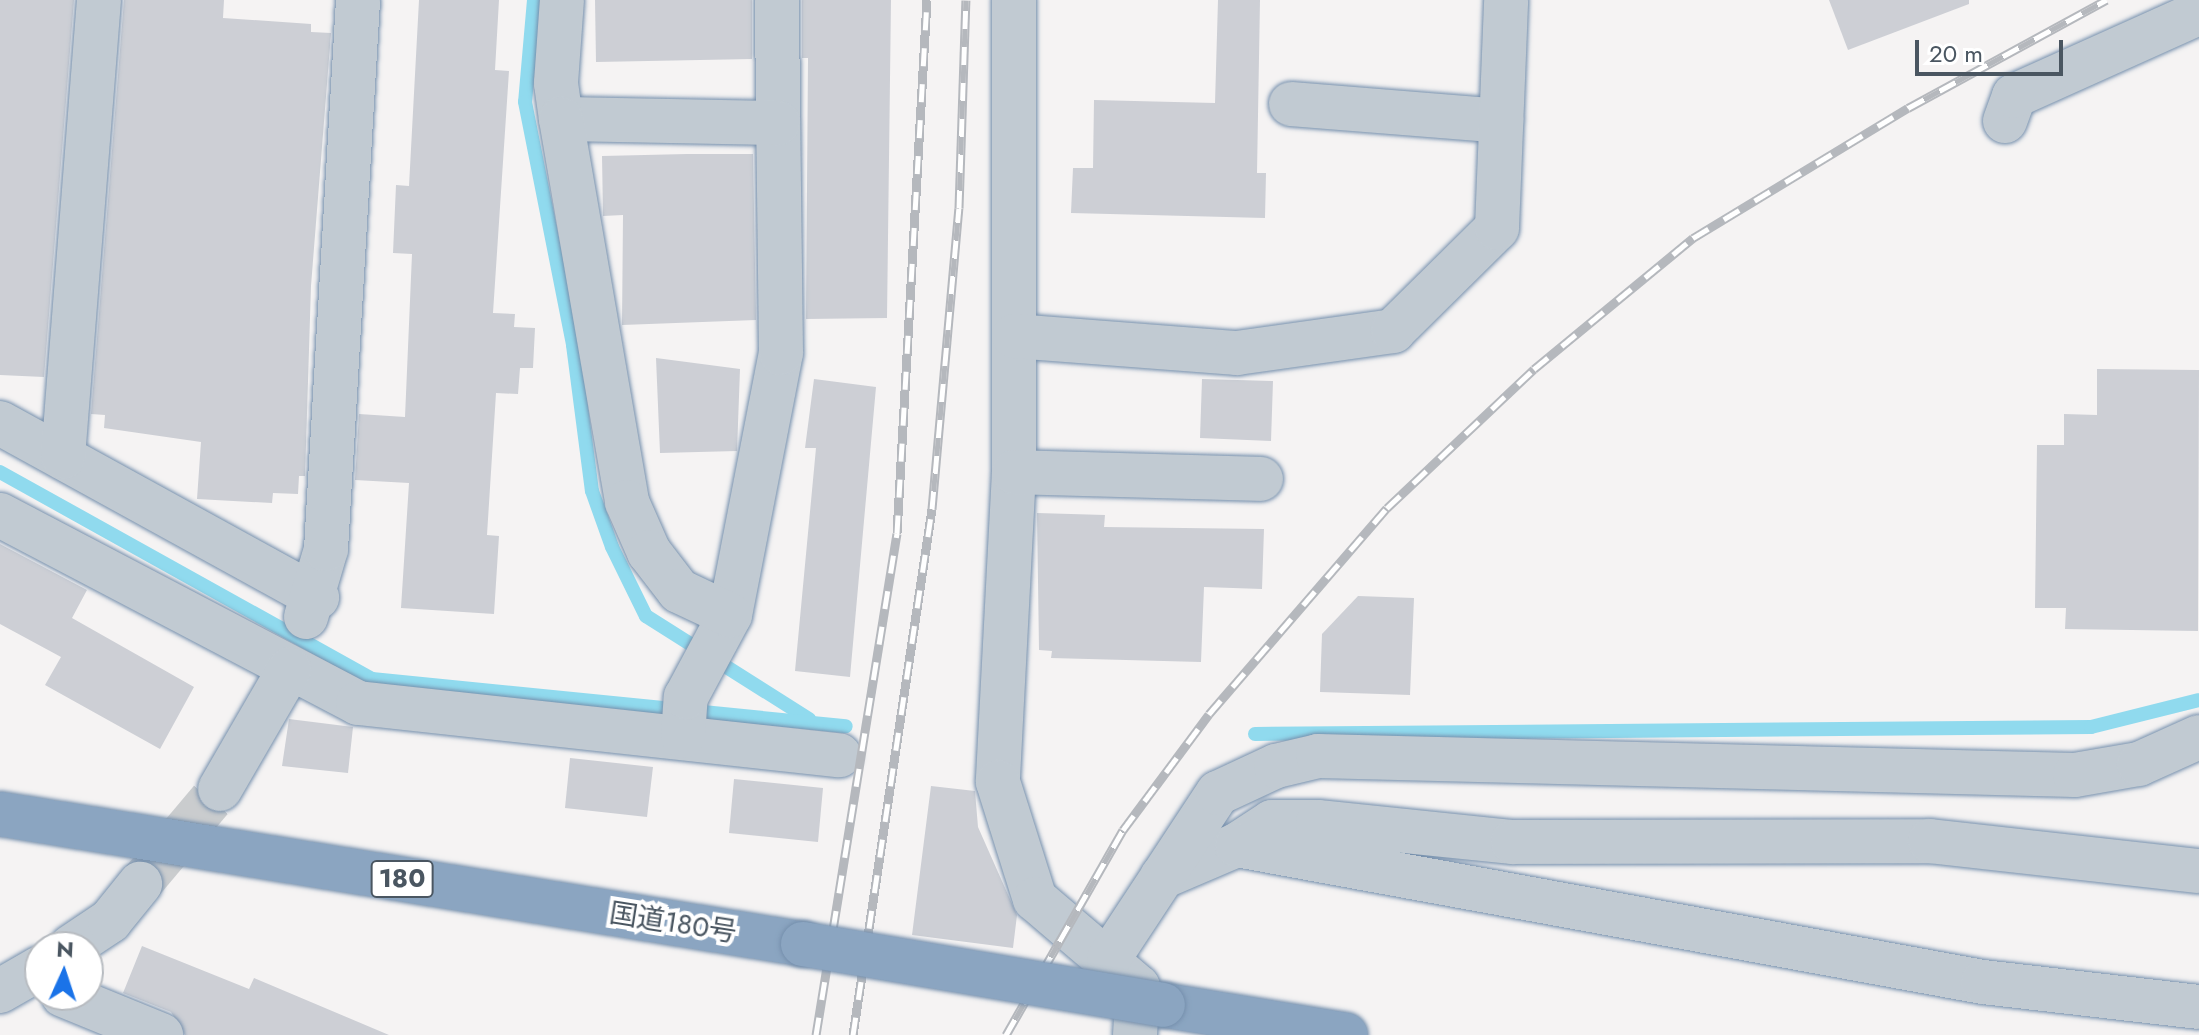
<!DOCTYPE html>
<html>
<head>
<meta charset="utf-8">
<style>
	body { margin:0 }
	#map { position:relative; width:2199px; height:1035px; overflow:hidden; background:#f5f3f3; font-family:Jost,"Noto Sans JP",sans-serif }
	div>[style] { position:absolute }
	.stream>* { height:14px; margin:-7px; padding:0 7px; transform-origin:7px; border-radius:7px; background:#90daee }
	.building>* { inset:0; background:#cdcfd5 }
	.minor-tunnel>* { height:44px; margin-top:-22px; transform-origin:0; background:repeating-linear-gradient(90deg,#caccce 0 44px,transparent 0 66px) }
	.roads { filter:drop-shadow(0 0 2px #7690ad) drop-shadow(0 0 2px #7690ad) }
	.minor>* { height:44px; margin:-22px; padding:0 22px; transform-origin:22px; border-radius:22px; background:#c1cad2 }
	.highway>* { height:44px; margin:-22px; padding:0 22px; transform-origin:22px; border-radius:22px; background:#8ba5c1 }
	.rail>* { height:9px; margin-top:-4.5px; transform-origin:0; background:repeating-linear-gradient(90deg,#fff 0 18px,#b5b8bd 0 36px); box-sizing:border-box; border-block:2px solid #b5b8bd }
	.bridges { filter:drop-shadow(0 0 2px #7690ad) drop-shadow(0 0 2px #7690ad) }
	.highway-bridge>* { height:44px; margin:-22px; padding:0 22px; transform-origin:22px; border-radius:22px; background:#8ba5c1 }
	span { translate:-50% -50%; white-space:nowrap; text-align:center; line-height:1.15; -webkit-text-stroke:8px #fff; paint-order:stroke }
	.shield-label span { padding:2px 6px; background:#fff; border:2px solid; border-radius:6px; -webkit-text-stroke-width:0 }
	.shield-label { font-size:26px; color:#4a5661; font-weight:700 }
	.street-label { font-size:28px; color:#4a5661 }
	.north { position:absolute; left:24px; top:931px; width:80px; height:80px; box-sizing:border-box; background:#fff; border:2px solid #b7bbc0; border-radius:50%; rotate:3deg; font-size:22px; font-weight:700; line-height:32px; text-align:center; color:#4a5661 }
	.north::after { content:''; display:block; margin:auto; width:28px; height:36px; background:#1a73e8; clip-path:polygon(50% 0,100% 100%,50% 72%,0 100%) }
	.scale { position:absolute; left:1915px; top:40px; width:148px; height:36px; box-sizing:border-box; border:4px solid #4a5661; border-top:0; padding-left:10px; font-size:24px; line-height:28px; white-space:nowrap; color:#4a5661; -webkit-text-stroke:6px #fff; paint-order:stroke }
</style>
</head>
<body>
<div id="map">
	<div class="stream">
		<i style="left:534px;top:0;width:102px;rotate:95deg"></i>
		<i style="left:525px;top:102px;width:248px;rotate:78.8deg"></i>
		<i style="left:573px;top:345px;width:147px;rotate:82.6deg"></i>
		<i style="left:592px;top:491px;width:59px;rotate:70.3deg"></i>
		<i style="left:612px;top:547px;width:77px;rotate:63.8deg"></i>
		<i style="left:646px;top:616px;width:193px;rotate:32.3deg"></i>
		<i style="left:0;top:472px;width:426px;rotate:29.1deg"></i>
		<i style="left:372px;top:679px;width:476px;rotate:5.7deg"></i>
		<i style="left:1255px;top:734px;width:836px;rotate:-0.48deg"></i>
		<i style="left:2091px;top:727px;width:111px;rotate:-14deg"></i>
	</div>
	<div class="building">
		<i style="clip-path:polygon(0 0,74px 0,44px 377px,0 375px)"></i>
		<i style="clip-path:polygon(124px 0,224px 0,223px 18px,311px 24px,311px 32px,331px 33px,311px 286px,305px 476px,299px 476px,298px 494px,273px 493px,272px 503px,197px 499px,201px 442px,104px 428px,105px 415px,91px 414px)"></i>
		<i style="clip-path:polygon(419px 0,499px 0,495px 70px,509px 71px,493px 313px,515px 314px,514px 327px,535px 328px,533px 368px,520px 368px,518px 394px,496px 393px,487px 535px,499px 536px,494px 614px,401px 608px,409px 483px,355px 480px,359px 414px,405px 417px,412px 254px,393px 253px,396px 185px,409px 186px)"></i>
		<i style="clip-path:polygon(595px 0,752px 0,752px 59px,596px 62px)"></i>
		<i style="clip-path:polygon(802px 0,891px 0,887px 318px,806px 319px,808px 58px,802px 58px)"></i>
		<i style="clip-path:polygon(1218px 0,1260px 0,1257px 173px,1266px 173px,1265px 218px,1071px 213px,1073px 168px,1093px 168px,1094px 100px,1215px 103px)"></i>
		<i style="clip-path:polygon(1829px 0,1969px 0,1969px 4px,1848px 50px)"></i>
		<i style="clip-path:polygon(687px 154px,753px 154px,756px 320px,622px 325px,623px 215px,603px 216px,602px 156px)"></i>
		<i style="clip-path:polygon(656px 358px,740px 369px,737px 451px,660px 453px)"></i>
		<i style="clip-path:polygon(2097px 369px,2199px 370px,2198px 631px,2065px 629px,2066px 608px,2035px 608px,2037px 445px,2064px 445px,2064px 414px,2097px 415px)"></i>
		<i style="clip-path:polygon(814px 379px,876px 387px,850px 677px,795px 671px,816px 448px,805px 448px)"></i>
		<i style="clip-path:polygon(1202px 379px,1273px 381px,1271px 441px,1200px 438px)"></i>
		<i style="clip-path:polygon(1037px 513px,1105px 515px,1104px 527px,1264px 529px,1262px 589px,1204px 587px,1201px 662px,1051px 658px,1052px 651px,1039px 650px)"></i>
		<i style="clip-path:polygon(0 544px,87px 590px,72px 618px,194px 687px,160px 749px,45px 685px,61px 657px,0 624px)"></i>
		<i style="clip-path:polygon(1358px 596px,1414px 598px,1410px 695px,1320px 692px,1322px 634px)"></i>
		<i style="clip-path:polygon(289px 719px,353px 727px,348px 773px,282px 766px)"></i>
		<i style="clip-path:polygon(570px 758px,653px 767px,647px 817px,565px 808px)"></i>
		<i style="clip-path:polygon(734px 779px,823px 788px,818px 842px,729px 833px)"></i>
		<i style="clip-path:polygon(931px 786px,975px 791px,978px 827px,1017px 915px,1013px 948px,912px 935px)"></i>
		<i style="clip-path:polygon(142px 946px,249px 989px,254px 978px,389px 1035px,185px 1035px,171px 1012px,123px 993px)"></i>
	</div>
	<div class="minor-tunnel">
		<i style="left:140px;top:884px;width:124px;rotate:-49.9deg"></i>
	</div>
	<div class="roads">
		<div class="minor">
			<i style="left:777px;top:0;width:123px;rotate:89.5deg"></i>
			<i style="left:1014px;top:0;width:472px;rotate:90deg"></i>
			<i style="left:1014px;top:472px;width:310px;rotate:93deg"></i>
			<i style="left:998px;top:782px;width:123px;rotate:72.5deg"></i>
			<i style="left:1035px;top:899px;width:135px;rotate:40.5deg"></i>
			<i style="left:1138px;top:987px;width:48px;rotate:93.6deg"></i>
			<i style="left:1291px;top:104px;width:211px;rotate:4.6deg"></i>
			<i style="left:561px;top:119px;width:36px;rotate:-98deg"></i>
			<i style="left:556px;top:83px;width:83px;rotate:-85.9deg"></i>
			<i style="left:2005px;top:121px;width:27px;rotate:-70deg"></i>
			<i style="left:2014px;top:96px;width:203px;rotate:-24.2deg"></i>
			<i style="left:1014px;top:336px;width:224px;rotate:4.4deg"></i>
			<i style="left:1237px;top:353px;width:158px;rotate:-8deg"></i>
			<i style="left:1393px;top:331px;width:146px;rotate:-44.7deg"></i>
			<i style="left:1497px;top:228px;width:228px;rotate:-87.7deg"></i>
			<i style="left:0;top:423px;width:362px;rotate:28.8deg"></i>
			<i style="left:63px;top:457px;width:458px;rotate:-85.5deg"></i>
			<i style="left:1014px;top:472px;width:247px;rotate:1.6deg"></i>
			<i style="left:0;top:515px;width:404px;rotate:27.7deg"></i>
			<i style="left:358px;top:703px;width:484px;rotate:6.2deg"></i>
			<i style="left:306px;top:617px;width:71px;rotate:-73.6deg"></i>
			<i style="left:326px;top:549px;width:550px;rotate:-86.66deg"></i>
			<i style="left:683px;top:736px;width:39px;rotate:-86deg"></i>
			<i style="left:686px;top:697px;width:93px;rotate:-61.8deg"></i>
			<i style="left:730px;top:615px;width:267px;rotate:-79deg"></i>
			<i style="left:781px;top:353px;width:230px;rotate:-90.7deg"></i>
			<i style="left:778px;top:123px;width:217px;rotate:-178.9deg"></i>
			<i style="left:561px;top:119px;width:389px;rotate:80.2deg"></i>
			<i style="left:627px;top:502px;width:55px;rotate:66.3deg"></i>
			<i style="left:649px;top:552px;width:49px;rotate:52.4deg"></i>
			<i style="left:679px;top:591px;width:56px;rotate:25.2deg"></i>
			<i style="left:220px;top:789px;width:138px;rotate:-59.9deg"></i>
			<i style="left:1237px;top:845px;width:42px;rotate:-33.3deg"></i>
			<i style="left:1272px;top:822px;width:46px"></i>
			<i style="left:1318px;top:822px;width:196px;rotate:5.9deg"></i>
			<i style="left:1513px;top:842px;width:417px;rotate:-0.1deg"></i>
			<i style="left:1930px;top:841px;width:271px;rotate:6.4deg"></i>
			<i style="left:1162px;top:877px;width:82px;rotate:-23.1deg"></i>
			<i style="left:1237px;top:845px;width:758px;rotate:10.41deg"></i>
			<i style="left:1983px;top:982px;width:217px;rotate:6.6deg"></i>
			<i style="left:71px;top:947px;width:47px;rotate:-33.7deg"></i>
			<i style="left:110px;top:921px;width:48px;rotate:-51deg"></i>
			<i style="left:1109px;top:958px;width:198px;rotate:-56.6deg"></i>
			<i style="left:1218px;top:793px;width:64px;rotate:-25deg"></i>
			<i style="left:1276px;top:766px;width:43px;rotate:-13.4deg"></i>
			<i style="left:1318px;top:756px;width:757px;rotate:1.44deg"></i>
			<i style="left:2075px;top:775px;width:65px;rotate:-9.8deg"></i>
			<i style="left:2139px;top:764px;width:66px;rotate:-24.2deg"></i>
			<i style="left:0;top:991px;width:46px;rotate:-29.9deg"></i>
			<i style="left:63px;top:995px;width:106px;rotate:22.2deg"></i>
		</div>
		<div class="highway">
			<i style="left:0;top:814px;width:813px;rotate:9.2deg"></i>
			<i style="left:1163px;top:1005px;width:185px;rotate:9.3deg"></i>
		</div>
	</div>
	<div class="rail">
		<i style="left:816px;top:1035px;width:508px;rotate:-80.83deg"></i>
		<i style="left:897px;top:533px;width:534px;rotate:-86.78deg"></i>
		<i style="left:853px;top:1035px;width:532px;rotate:-81.46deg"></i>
		<i style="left:932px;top:509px;width:302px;rotate:-84.9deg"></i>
		<i style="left:959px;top:208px;width:208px;rotate:-88.1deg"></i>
		<i style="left:1006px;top:1035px;width:236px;rotate:-60.3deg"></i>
		<i style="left:1123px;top:830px;width:144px;rotate:-53.4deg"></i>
		<i style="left:1209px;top:714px;width:272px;rotate:-49.2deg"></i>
		<i style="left:1387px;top:508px;width:202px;rotate:-43.4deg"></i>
		<i style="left:1534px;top:369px;width:206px;rotate:-39.5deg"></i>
		<i style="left:1693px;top:238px;width:251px;rotate:-31.2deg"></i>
		<i style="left:1908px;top:108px;width:226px;rotate:-28.6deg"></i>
	</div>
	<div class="bridges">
		<div class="highway-bridge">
			<i style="left:803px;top:944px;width:365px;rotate:9.6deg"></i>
		</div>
	</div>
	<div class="shield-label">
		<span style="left:402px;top:879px">180</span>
	</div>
	<div class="street-label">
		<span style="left:673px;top:923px;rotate:9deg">国道180号</span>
	</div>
	<div class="north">N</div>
	<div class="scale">20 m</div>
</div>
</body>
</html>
